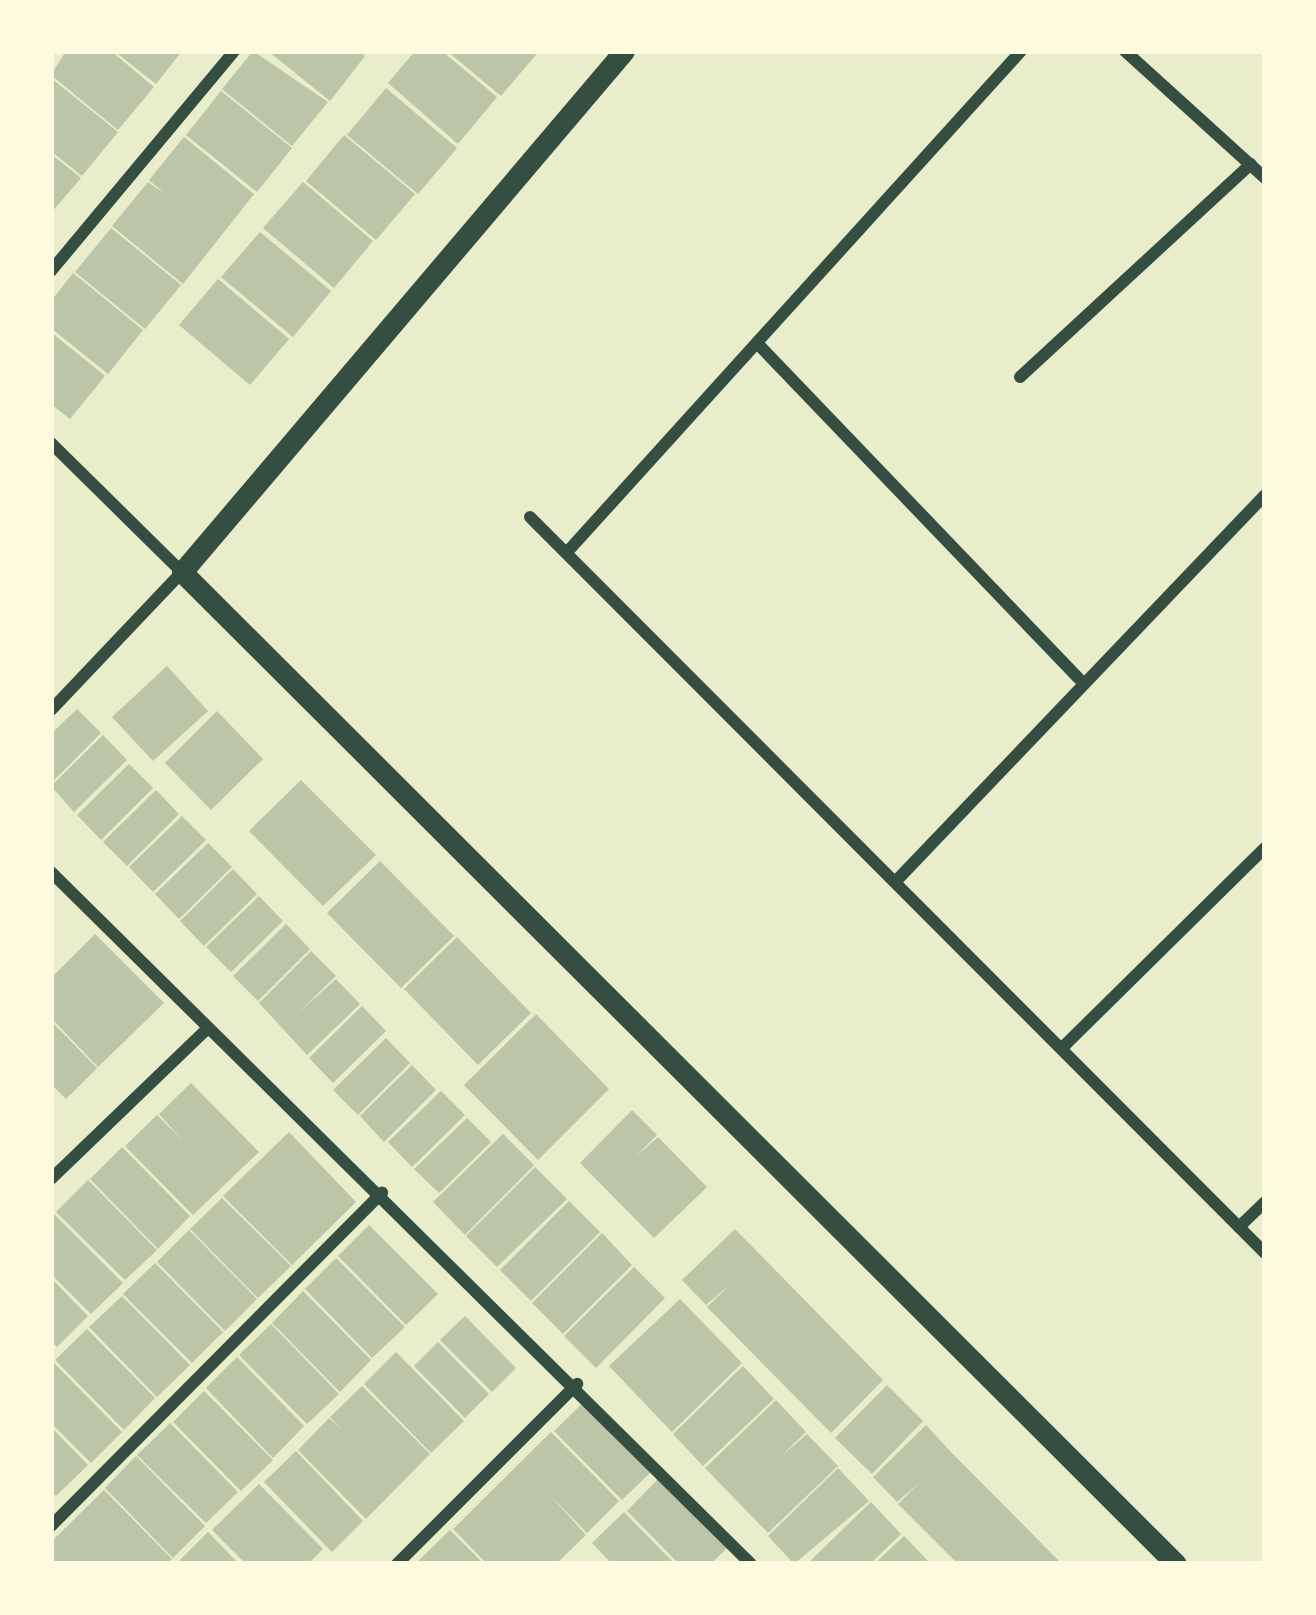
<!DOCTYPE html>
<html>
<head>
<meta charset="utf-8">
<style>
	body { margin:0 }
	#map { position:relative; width:1316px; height:1615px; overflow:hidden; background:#e9edc9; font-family:"Work Sans",sans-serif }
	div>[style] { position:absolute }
	.building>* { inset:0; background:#bcc5a7 }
	.minor>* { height:12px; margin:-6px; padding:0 6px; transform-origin:6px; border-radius:6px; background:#344e41 }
	.tertiary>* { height:21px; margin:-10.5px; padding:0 10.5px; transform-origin:10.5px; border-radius:10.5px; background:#344e41 }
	span { translate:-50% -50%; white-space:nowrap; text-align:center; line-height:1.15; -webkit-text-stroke:9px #fefae0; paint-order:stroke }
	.frame { position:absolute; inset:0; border:54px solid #fefae0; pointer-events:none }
</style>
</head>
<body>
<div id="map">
	<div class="building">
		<i style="clip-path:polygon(66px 51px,111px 51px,154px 87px,118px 130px,51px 75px)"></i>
		<i style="clip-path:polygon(114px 51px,182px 51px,156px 84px)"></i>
		<i style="clip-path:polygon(253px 51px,328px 102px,292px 146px,222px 89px)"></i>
		<i style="clip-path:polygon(268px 51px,359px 51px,365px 56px,330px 101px)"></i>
		<i style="clip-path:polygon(415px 51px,442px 51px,497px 97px,458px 144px,388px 83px)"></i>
		<i style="clip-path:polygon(447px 51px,539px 51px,501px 96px)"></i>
		<i style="clip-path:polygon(51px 78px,118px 132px,82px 176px,51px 151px)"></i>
		<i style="clip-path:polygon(386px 88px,457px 148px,418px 194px,347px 135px)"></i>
		<i style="clip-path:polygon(221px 91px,292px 148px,257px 192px,186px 135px)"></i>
		<i style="clip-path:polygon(344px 135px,415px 194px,376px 240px,306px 181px)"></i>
		<i style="clip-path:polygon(184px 137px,254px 194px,183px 284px,112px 226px,148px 182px,165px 194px,149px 180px)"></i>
		<i style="clip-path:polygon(51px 154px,81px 178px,51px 213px)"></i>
		<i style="clip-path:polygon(303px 182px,373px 241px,334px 288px,263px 228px)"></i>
		<i style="clip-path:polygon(111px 228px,181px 285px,145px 329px,75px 272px)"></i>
		<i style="clip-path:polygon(260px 232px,331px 291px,293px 337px,221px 277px)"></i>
		<i style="clip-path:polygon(73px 273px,143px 330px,108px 374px,51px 328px,51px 301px)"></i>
		<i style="clip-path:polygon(218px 279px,289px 339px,250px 385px,179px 325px)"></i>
		<i style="clip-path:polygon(51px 332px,105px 376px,70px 419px,51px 404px)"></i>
		<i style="clip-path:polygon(167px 666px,208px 711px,153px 761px,112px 717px)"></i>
		<i style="clip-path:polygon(77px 709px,101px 733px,51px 783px,51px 734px)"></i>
		<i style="clip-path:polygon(217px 711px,263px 759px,211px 810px,165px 763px)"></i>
		<i style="clip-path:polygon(103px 735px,127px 760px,74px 812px,51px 786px)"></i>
		<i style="clip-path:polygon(129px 764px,153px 788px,101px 840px,77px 815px)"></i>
		<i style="clip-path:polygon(301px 780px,376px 855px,323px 906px,249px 831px)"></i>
		<i style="clip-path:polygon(156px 790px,179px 814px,127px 866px,103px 842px)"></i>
		<i style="clip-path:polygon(182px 816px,206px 840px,153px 892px,129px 867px)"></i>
		<i style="clip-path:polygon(208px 843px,232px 867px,179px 919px,155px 894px)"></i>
		<i style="clip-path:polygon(380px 861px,454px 936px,401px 988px,327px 913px)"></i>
		<i style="clip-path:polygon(233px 869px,257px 894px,204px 946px,180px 921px)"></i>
		<i style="clip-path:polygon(259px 896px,283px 921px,231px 972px,206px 947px)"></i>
		<i style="clip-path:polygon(286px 924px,310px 949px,258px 1001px,233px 976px)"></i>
		<i style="clip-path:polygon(95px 934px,164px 1003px,98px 1067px,51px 1018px,51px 978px)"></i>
		<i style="clip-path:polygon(457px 937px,531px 1013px,478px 1065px,404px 989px)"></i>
		<i style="clip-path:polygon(311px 951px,336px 976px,296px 1015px,336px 979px,360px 1004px,307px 1055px,259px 1003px)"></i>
		<i style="clip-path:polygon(362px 1006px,386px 1031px,333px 1083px,309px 1058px)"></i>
		<i style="clip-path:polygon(536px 1014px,609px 1089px,538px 1160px,464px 1085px)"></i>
		<i style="clip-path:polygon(51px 1021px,97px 1068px,66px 1099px,51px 1084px)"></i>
		<i style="clip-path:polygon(386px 1038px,410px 1063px,358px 1115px,333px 1090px)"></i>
		<i style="clip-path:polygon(412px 1065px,436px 1090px,384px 1142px,360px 1116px)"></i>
		<i style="clip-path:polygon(191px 1083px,259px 1152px,193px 1215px,125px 1146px,157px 1115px,183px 1141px,159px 1114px)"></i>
		<i style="clip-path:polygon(441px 1091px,465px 1115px,412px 1167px,388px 1142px)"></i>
		<i style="clip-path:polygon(632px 1110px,657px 1135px,635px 1157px,658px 1137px,707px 1187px,654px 1238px,580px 1163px)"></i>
		<i style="clip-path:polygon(467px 1118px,491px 1142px,439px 1193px,414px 1169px)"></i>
		<i style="clip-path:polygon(289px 1132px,356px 1202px,292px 1265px,223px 1196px)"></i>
		<i style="clip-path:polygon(503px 1134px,534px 1165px,465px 1235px,433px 1202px)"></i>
		<i style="clip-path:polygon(122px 1147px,190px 1216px,158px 1249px,90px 1179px)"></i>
		<i style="clip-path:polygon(535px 1167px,567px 1199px,497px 1267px,466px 1236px)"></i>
		<i style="clip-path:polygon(88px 1180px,157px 1250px,125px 1280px,56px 1212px)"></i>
		<i style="clip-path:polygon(222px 1198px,291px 1266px,258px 1298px,190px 1229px)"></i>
		<i style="clip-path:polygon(569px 1201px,600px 1232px,531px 1301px,500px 1270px)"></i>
		<i style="clip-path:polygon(54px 1214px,123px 1283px,91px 1314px,51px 1274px)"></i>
		<i style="clip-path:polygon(369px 1225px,438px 1294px,406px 1325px,338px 1256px)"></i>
		<i style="clip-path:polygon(735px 1229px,883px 1380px,831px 1433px,707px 1307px,732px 1283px,706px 1305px,682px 1280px)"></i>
		<i style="clip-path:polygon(189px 1230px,257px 1299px,225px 1331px,157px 1262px)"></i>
		<i style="clip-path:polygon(602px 1233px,632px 1265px,563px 1334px,532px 1303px)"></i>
		<i style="clip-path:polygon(336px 1258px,405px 1327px,372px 1358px,305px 1289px)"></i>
		<i style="clip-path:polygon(155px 1263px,223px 1332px,192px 1363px,123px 1294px)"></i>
		<i style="clip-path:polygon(634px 1267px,665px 1298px,596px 1368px,564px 1336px)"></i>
		<i style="clip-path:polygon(51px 1278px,88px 1316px,57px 1347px,51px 1341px)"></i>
		<i style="clip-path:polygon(303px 1291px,371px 1360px,340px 1392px,272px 1323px)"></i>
		<i style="clip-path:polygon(122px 1296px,190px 1365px,157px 1397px,89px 1327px)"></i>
		<i style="clip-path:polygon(680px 1299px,742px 1363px,672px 1432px,609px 1366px)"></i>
		<i style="clip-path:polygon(465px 1316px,516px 1368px,492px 1392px,440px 1340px)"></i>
		<i style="clip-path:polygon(271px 1324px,339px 1394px,307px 1424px,239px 1355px)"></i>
		<i style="clip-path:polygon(87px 1329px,155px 1398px,124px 1430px,55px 1360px)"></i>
		<i style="clip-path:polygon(438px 1342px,489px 1394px,465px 1418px,414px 1366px)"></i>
		<i style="clip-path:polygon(396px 1352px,464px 1421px,431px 1453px,364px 1384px)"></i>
		<i style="clip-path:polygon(237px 1357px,304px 1426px,273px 1458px,206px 1388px)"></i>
		<i style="clip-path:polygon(54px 1363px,122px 1432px,91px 1463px,51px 1423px)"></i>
		<i style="clip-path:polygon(743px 1366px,774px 1399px,703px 1466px,673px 1434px)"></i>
		<i style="clip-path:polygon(887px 1385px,923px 1421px,872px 1474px,835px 1438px)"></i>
		<i style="clip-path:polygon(362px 1386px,430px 1454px,366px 1519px,298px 1450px,329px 1418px,344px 1431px,330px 1417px)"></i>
		<i style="clip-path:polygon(204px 1391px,273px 1460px,241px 1491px,173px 1422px)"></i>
		<i style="clip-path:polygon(586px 1400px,654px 1469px,622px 1500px,554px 1431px)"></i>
		<i style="clip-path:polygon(776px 1400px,806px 1432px,779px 1458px,807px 1434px,838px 1466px,768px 1533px,705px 1468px)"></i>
		<i style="clip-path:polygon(170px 1423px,238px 1492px,206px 1523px,137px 1455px)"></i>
		<i style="clip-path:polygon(926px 1425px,949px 1450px,1062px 1564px,958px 1564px,898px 1504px,920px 1482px,897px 1502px,873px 1477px)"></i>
		<i style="clip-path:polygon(51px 1427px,88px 1465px,56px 1496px,51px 1491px)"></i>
		<i style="clip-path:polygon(551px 1432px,619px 1501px,587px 1533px,548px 1493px,586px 1535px,556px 1564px,487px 1564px,453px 1529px)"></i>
		<i style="clip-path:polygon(296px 1451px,363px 1521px,332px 1552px,264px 1482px)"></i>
		<i style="clip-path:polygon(136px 1456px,205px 1526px,173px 1558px,105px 1488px)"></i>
		<i style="clip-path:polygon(838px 1468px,869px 1501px,794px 1564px,768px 1536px)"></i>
		<i style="clip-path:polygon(658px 1479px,727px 1548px,711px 1564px,679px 1564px,627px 1511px)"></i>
		<i style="clip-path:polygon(259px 1484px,323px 1549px,308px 1564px,246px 1564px,212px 1530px)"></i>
		<i style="clip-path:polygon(104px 1490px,172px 1559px,167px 1564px,51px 1564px,51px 1542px)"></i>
		<i style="clip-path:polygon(871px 1502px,901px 1534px,870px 1564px,807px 1564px)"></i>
		<i style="clip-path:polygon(624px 1512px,675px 1564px,612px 1564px,592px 1543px)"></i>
		<i style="clip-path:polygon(450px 1530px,484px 1564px,418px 1561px)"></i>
		<i style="clip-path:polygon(208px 1532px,239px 1564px,176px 1564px)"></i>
		<i style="clip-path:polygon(904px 1536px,931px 1564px,874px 1564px)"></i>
	</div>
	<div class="minor">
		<i style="left:1125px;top:51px;width:189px;rotate:42.2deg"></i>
		<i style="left:51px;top:271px;width:286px;rotate:-50.2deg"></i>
		<i style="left:757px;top:343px;width:465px;rotate:46.2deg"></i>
		<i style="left:1020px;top:377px;width:314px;rotate:-42.7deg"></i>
		<i style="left:51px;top:443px;width:184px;rotate:44.6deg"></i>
		<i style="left:182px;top:572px;width:190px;rotate:133.5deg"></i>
		<i style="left:530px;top:517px;width:1040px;rotate:45.04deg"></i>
		<i style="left:569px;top:550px;width:673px;rotate:-47.83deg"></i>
		<i style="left:51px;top:872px;width:984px;rotate:44.67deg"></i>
		<i style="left:898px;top:879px;width:531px;rotate:-46.3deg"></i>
		<i style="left:1063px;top:1047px;width:284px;rotate:-44.6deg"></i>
		<i style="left:51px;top:1179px;width:216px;rotate:-43.9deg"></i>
		<i style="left:1239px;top:1227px;width:36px;rotate:-44deg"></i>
		<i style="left:51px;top:1526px;width:470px;rotate:-45.2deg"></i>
		<i style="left:397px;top:1564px;width:255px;rotate:-45deg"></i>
	</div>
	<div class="tertiary">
		<i style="left:624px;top:51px;width:683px;rotate:130.31deg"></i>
		<i style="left:182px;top:572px;width:1404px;rotate:44.94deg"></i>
	</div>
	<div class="frame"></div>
</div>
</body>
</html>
